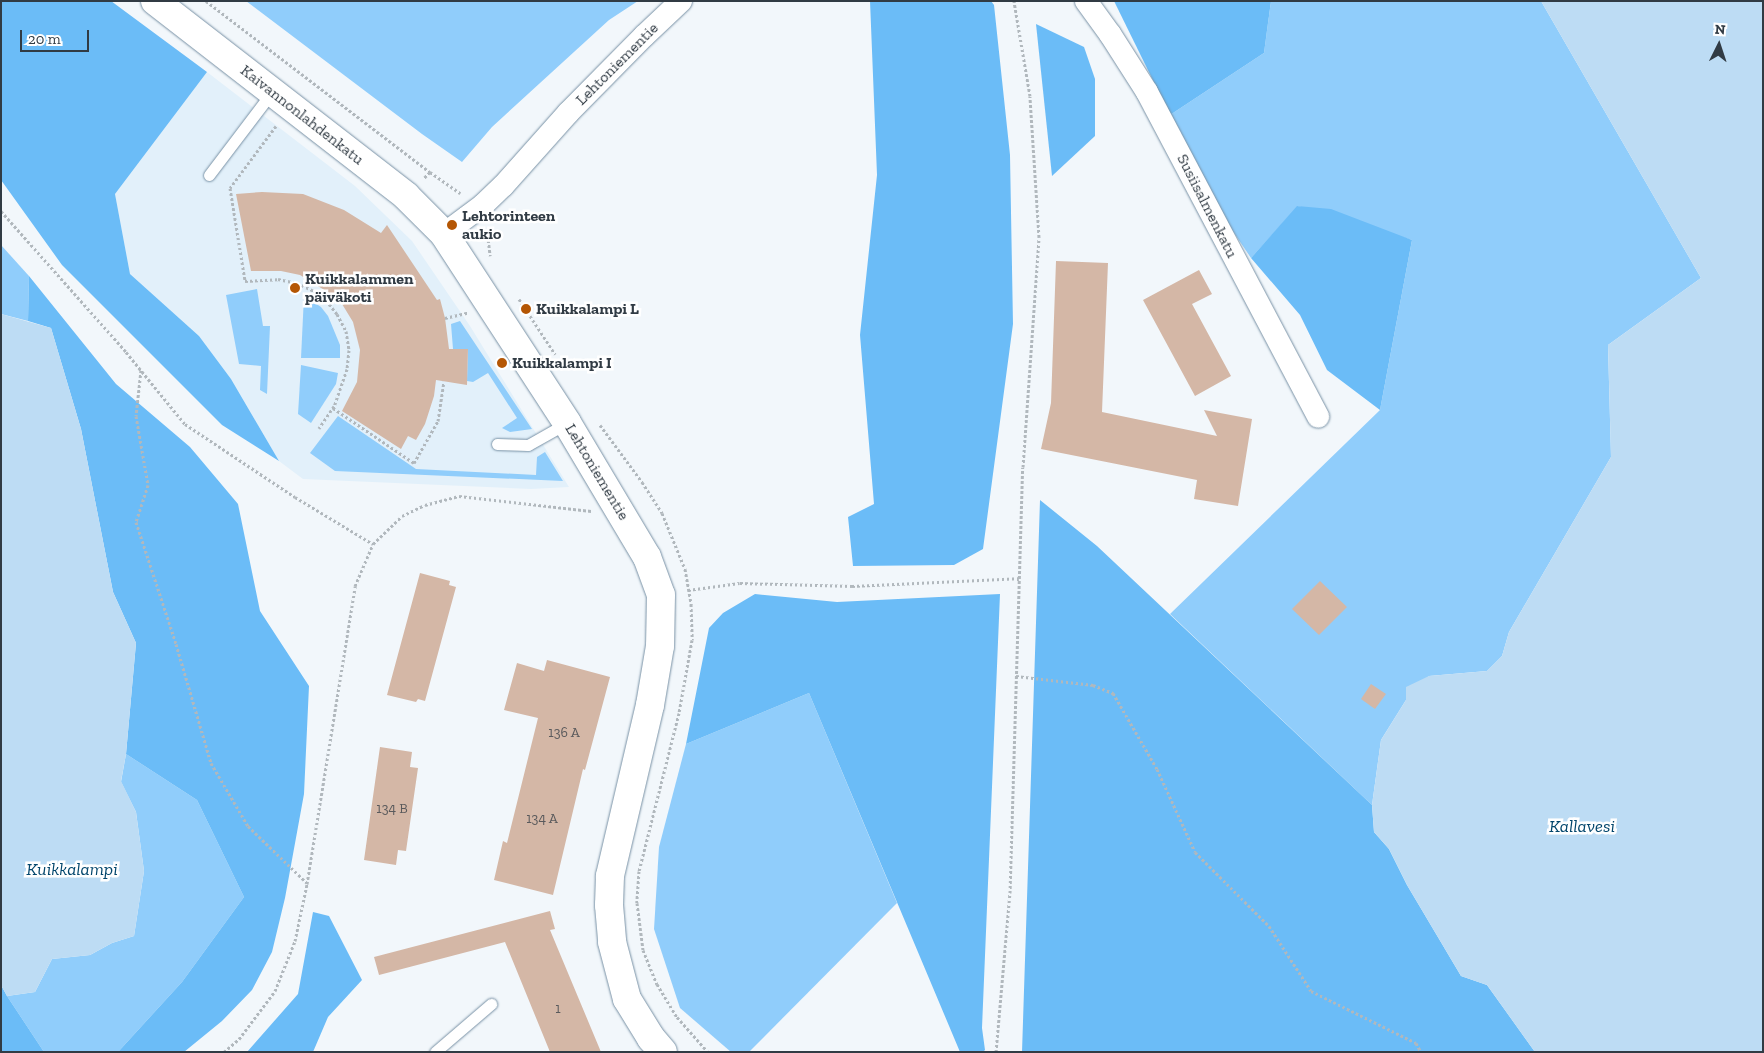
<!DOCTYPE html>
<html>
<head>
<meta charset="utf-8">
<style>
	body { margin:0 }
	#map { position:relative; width:1764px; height:1053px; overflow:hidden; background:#f2f7fb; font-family:"Zilla Slab",serif }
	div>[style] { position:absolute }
	.built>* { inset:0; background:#e2f0fa }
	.green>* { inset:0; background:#90cdfb }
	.forest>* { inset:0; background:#6bbcf7 }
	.water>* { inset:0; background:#bddcf4 }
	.building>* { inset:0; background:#d4b7a6 }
	.path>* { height:3px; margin-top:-1.5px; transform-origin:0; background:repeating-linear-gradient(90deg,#b1b8bd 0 2.5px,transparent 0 5px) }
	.roads { filter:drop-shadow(0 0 1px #7891a5) drop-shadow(0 0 1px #7891a5) }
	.service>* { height:11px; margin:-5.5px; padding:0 5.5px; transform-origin:5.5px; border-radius:5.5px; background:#fff }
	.minor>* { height:22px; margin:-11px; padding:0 11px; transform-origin:11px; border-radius:11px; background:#fff }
	.tertiary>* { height:28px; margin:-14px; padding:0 14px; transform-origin:14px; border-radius:14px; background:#fff }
	.dots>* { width:14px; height:14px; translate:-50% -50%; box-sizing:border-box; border:2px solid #fff; border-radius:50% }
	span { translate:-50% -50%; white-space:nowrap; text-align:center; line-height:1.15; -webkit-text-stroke:5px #fff; paint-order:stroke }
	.number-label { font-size:14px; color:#5a5a5c }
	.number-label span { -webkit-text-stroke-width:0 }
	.street-label { font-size:16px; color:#313b44 }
	.poi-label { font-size:16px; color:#313b44; font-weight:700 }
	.left { translate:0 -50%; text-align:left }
	.water-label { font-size:18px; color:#02466c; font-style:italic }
	.frame { position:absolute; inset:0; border:2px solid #313b44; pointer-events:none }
	.north { position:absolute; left:1694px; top:20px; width:50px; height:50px; -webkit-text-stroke:4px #fff; paint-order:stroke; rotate:4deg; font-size:14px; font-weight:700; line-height:20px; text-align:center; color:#313b44 }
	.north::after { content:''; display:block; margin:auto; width:18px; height:22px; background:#313b44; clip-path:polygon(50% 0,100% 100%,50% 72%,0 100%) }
	.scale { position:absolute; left:20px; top:30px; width:69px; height:22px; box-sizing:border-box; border:2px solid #313b44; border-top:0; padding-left:6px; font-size:15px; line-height:18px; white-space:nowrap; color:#313b44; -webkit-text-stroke:4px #fff; paint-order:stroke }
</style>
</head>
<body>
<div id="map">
	<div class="built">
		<i style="clip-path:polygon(207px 72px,355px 186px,412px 241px,470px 326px,569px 487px,531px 489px,303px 479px,279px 461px,231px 379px,199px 336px,130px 274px,115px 194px)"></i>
	</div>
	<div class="green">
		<i style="clip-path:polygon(246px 1px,638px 1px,609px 20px,492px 127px,462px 162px,422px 134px)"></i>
		<i style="clip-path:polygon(1271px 1px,1541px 1px,1701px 278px,1608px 345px,1611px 457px,1509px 632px,1502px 656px,1487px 671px,1429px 676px,1406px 700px,1381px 740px,1372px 805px,1170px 614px,1380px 410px,1412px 240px,1298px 206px,1251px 258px,1230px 227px,1170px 115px,1264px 53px)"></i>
		<i style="clip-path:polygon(1px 245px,29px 276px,28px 321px,1px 314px)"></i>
		<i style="clip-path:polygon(257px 289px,263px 326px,270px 326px,267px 394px,260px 390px,261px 366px,239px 364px,226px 295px)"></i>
		<i style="clip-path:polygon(304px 296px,321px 307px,328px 316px,340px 345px,340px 358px,301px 358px)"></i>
		<i style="clip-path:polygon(460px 321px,532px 429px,510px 432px,502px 428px,517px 418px,488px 373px,473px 382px,467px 381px,468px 349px,453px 349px,451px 324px)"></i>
		<i style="clip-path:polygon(301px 365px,338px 373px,336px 384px,311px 423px,298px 414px)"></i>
		<i style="clip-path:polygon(338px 416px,416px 469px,536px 475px,537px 457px,545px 452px,563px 481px,335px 471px,310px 453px)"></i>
		<i style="clip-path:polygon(809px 693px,897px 903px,749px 1052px,731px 1052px,680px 1008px,654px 929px,659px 847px,686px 744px)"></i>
		<i style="clip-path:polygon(126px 754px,197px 800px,244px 897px,182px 982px,118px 1052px,44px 1052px,7px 996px,35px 992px,52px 959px,90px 955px,112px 943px,134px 936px,144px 871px,136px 812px,121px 782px)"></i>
	</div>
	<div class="forest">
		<i style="clip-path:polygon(1px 1px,111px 1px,207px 72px,115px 194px,130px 274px,199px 336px,231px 379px,279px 461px,222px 425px,62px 265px,1px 180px)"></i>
		<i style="clip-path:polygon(870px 1px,991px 1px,994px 5px,1010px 155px,1013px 324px,983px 549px,954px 565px,853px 566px,848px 517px,874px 504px,860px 335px,877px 175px)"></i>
		<i style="clip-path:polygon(1114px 1px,1271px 1px,1264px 53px,1170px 115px)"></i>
		<i style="clip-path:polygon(1036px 24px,1084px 47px,1095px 79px,1095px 136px,1052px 176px)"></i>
		<i style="clip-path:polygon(1297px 206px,1331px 209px,1412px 240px,1380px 410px,1327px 370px,1300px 315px,1251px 258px)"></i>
		<i style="clip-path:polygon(29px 276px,116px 384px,190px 447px,238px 504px,260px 611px,309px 686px,304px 794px,285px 898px,272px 952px,252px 990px,222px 1021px,184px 1052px,118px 1052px,182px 982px,244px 897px,197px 800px,126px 754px,136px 643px,113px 592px,81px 429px,51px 328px,28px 321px)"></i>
		<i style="clip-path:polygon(1040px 500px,1097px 546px,1372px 805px,1374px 832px,1389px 849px,1407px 885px,1461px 976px,1487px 985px,1535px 1052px,1022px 1052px)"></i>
		<i style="clip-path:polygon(755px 594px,837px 602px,1000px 594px,982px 1028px,985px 1050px,983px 1052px,960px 1052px,809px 693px,686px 744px,709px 628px,723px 613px)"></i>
		<i style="clip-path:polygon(313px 912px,329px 916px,362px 980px,328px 1017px,313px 1052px,247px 1052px,298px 994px)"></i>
		<i style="clip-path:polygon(1px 985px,7px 996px,44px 1052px,1px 1052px)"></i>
	</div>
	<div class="water">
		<i style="clip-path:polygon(1541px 1px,1763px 1px,1763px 1052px,1535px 1052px,1487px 985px,1461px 976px,1407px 885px,1389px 849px,1374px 832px,1372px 805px,1381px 740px,1406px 700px,1406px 687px,1429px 676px,1487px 671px,1502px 656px,1509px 632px,1611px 457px,1608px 345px,1701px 278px)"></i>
		<i style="clip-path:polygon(1px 314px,51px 328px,81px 429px,113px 592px,136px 643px,126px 754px,121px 781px,136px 812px,144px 871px,134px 936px,112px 943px,90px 955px,52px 959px,35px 992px,7px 996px,1px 985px)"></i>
	</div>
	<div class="building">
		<i style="clip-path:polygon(262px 192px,303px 194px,344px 210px,381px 233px,387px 225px,437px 300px,440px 299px,445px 318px,449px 349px,468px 349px,467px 385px,436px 380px,434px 396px,425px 424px,416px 440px,408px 436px,401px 449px,342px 411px,357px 382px,360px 350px,353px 322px,339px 299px,300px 275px,281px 271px,251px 271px,236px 194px)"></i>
		<i style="clip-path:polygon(1056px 261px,1108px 263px,1102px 412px,1217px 436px,1204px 410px,1252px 419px,1238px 506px,1194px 499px,1197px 480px,1041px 449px,1051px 403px)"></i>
		<i style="clip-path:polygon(1199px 270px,1212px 294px,1192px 304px,1231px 376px,1195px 396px,1143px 300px)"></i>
		<i style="clip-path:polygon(420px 573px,450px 581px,449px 585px,456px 587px,425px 701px,418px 699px,416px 702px,387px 695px)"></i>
		<i style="clip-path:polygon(1320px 581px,1347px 607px,1319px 635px,1292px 609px)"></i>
		<i style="clip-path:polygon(547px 660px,610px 677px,585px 770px,583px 769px,553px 895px,494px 880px,503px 841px,507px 843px,538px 718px,504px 710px,517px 663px,544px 671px)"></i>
		<i style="clip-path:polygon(1371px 684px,1386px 694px,1375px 709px,1361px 699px)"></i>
		<i style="clip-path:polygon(380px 747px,412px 752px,410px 767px,418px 768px,406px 851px,398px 850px,396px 865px,364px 860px)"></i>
		<i style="clip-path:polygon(550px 911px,555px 929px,550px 930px,601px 1052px,550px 1052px,505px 942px,379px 975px,374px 957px)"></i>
	</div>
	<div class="path">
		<i style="left:206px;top:1px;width:282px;rotate:37.4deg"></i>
		<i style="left:430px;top:172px;width:8px;rotate:135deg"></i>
		<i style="left:276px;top:126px;width:77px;rotate:126.6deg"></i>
		<i style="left:230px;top:188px;width:94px;rotate:80.8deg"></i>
		<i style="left:245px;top:281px;width:33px;rotate:-3deg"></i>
		<i style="left:278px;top:279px;width:19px;rotate:12deg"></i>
		<i style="left:297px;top:283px;width:19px;rotate:25deg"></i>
		<i style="left:314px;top:291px;width:15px;rotate:37deg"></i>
		<i style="left:326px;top:300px;width:18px;rotate:52deg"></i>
		<i style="left:337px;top:314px;width:19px;rotate:62deg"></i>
		<i style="left:346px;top:331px;width:19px;rotate:81deg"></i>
		<i style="left:349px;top:350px;width:19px;rotate:96deg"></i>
		<i style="left:347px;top:369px;width:39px;rotate:109deg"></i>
		<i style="left:334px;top:406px;width:27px;rotate:124deg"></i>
		<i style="left:430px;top:172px;width:37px;rotate:35deg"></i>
		<i style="left:1px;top:211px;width:188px;rotate:48.4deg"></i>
		<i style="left:126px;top:352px;width:93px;rotate:50.7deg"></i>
		<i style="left:185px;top:424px;width:132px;rotate:33.6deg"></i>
		<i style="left:295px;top:497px;width:91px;rotate:31.1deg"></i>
		<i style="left:487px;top:230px;width:26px;rotate:83deg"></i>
		<i style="left:519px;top:299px;width:66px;rotate:56.8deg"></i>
		<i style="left:445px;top:318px;width:23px;rotate:-13deg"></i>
		<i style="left:141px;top:370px;width:46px;rotate:96.2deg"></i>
		<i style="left:136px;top:416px;width:70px;rotate:80.1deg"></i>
		<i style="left:148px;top:485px;width:39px;rotate:108deg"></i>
		<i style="left:136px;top:522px;width:128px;rotate:71.8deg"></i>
		<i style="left:176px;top:644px;width:124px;rotate:73.6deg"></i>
		<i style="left:211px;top:763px;width:73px;rotate:59.6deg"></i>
		<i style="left:248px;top:826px;width:82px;rotate:44deg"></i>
		<i style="left:333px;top:408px;width:98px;rotate:34.2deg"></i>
		<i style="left:414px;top:463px;width:48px;rotate:-60.3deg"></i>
		<i style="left:438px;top:421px;width:40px;rotate:-81.5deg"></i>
		<i style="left:600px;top:425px;width:71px;rotate:53.6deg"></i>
		<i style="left:642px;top:482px;width:37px;rotate:57deg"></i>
		<i style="left:662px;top:513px;width:61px;rotate:67.7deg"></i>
		<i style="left:685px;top:569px;width:36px;rotate:80deg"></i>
		<i style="left:691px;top:604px;width:36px;rotate:88deg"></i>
		<i style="left:692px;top:640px;width:74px;rotate:100.1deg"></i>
		<i style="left:679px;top:713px;width:163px;rotate:104.2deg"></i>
		<i style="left:639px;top:871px;width:32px;rotate:94deg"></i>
		<i style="left:637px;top:903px;width:47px;rotate:82.7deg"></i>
		<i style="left:643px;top:950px;width:37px;rotate:68deg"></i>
		<i style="left:657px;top:984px;width:39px;rotate:59deg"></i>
		<i style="left:677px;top:1017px;width:47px;rotate:48.5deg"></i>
		<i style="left:688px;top:590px;width:52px;rotate:-7.7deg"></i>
		<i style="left:740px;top:583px;width:112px;rotate:1.5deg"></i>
		<i style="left:852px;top:586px;width:167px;rotate:-2.7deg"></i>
		<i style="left:1016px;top:676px;width:78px;rotate:6.7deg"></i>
		<i style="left:1093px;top:685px;width:22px;rotate:22deg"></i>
		<i style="left:1113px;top:693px;width:88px;rotate:59.9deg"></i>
		<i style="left:1157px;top:769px;width:91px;rotate:65.4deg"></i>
		<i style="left:1195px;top:852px;width:105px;rotate:45deg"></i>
		<i style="left:1269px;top:926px;width:77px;rotate:57.1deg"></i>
		<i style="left:1311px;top:991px;width:117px;rotate:26.3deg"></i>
		<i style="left:1416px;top:1043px;width:10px;rotate:61deg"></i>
		<i style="left:224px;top:1052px;width:20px;rotate:-41deg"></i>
		<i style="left:239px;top:1039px;width:60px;rotate:-53.1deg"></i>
		<i style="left:275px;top:991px;width:54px;rotate:-68.2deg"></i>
		<i style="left:295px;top:941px;width:58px;rotate:-78.1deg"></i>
		<i style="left:307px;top:884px;width:302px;rotate:-80.8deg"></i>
		<i style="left:355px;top:586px;width:46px;rotate:-66.8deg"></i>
		<i style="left:373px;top:544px;width:40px;rotate:-44deg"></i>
		<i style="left:402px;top:516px;width:25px;rotate:-26deg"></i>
		<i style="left:425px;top:505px;width:35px;rotate:-15deg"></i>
		<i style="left:459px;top:496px;width:133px;rotate:6.5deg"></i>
		<i style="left:996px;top:1052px;width:160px;rotate:-85deg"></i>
		<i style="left:1010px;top:893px;width:426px;rotate:-88.3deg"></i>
		<i style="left:1023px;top:467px;width:231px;rotate:-86deg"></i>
		<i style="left:1039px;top:237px;width:141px;rotate:-93.7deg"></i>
		<i style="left:1030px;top:96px;width:96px;rotate:-99.6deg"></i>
	</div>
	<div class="roads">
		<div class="service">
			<i style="left:209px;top:175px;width:104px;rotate:-52.8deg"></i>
			<i style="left:497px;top:444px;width:31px;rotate:2deg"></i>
			<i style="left:528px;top:445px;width:45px;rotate:-29.4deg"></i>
			<i style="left:435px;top:1052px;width:74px;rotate:-40.6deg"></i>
		</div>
		<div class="minor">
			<i style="left:1086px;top:1px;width:41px;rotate:54deg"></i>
			<i style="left:1110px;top:34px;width:69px;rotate:57.5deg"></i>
			<i style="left:1147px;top:92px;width:367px;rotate:62.2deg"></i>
			<i style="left:444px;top:234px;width:49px;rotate:-36.6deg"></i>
			<i style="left:483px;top:205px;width:28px;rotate:-44deg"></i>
			<i style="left:503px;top:186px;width:98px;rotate:-48.3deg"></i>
			<i style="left:568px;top:113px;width:108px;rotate:-45.4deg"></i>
			<i style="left:644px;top:36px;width:51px;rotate:-43.4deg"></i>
		</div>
		<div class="tertiary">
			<i style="left:155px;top:1px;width:318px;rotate:37.8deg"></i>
			<i style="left:406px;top:196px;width:54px;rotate:45deg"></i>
			<i style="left:444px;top:234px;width:225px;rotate:56.9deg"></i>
			<i style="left:567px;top:423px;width:156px;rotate:59.2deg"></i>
			<i style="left:647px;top:557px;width:40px;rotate:69.8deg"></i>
			<i style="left:661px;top:595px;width:51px;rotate:91.1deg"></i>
			<i style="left:660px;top:646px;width:60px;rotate:99.6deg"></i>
			<i style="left:650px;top:705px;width:176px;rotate:103.2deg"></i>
			<i style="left:610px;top:876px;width:29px;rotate:92deg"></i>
			<i style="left:609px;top:905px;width:37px;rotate:85deg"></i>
			<i style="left:612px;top:942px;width:59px;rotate:75.3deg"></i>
			<i style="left:627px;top:999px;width:46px;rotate:58.4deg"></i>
			<i style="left:651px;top:1038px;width:18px;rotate:49deg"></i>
		</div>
	</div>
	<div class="dots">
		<i style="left:452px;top:225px;background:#b45604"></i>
		<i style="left:295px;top:288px;background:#b45604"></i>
		<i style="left:526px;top:309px;background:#b45604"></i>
		<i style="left:502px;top:363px;background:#b45604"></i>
	</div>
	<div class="number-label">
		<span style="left:564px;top:733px">136 A</span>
		<span style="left:392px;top:809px">134 B</span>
		<span style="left:542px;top:819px">134 A</span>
		<span style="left:558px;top:1009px">1</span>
	</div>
	<div class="street-label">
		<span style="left:617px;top:64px;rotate:-45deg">Lehtoniementie</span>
		<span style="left:302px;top:115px;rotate:38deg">Kaivannonlahdenkatu</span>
		<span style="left:1207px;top:206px;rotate:63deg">Susiisalmenkatu</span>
		<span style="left:597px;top:472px;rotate:59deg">Lehtoniementie</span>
	</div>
	<div class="poi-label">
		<span class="left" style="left:462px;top:225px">Lehtorinteen<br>aukio</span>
		<span class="left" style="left:305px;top:288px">Kuikkalammen<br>päiväkoti</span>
		<span class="left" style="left:536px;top:309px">Kuikkalampi L</span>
		<span class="left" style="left:512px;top:363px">Kuikkalampi I</span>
	</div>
	<div class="water-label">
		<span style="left:1582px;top:826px">Kallavesi</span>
		<span style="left:72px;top:869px">Kuikkalampi</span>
	</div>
	<div class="frame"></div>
	<div class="north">N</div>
	<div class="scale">20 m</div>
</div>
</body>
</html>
